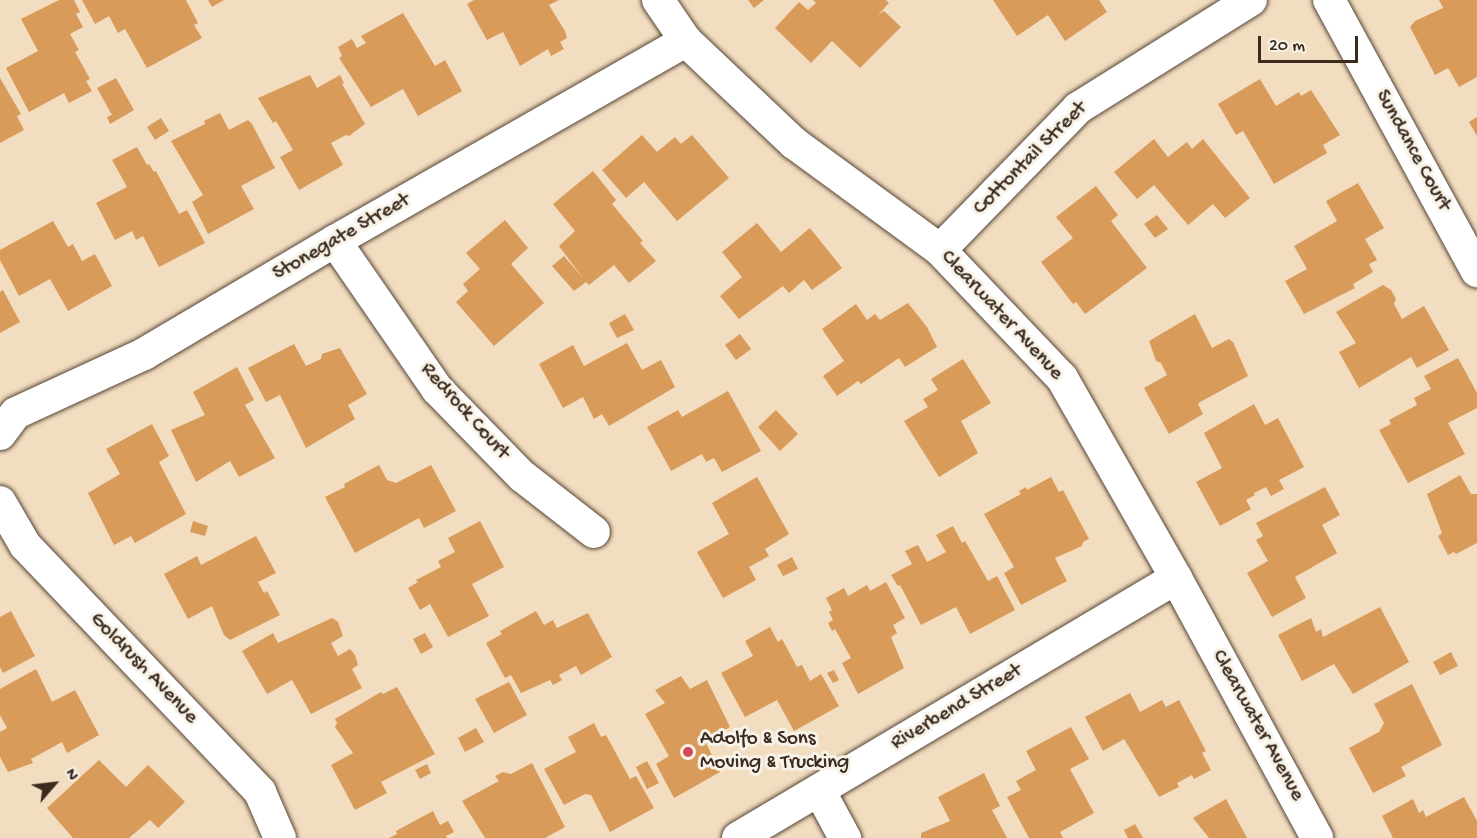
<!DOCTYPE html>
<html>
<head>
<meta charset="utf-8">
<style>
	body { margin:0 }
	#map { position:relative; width:1477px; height:838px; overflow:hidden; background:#f2ddc0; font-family:"Gochi Hand",sans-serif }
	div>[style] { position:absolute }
	.building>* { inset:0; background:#d89b5a }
	.roads { filter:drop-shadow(0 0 2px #564536) drop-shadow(0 0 2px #564536) }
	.minor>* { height:32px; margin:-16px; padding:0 16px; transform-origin:16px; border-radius:16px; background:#fff }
	.dots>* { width:16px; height:16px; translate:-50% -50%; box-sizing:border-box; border:3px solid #f7f3e8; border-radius:50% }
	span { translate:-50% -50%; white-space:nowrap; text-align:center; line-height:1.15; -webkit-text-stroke:6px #f7f3e8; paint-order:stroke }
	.street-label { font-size:21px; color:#3b2a1e }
	.poi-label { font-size:21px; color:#3b2a1e }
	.left { translate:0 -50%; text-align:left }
	.north { position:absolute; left:24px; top:754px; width:60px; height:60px; -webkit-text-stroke:4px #f7f3e8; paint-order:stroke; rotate:62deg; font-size:16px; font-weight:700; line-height:24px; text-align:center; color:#3b2a1e }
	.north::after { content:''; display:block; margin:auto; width:21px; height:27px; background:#3b2a1e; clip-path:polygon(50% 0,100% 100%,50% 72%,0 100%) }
	.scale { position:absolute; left:1258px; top:36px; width:100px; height:27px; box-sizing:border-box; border:3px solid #3b2a1e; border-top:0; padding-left:8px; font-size:18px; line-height:21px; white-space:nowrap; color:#3b2a1e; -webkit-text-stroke:4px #f7f3e8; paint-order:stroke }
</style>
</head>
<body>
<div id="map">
	<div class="building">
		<i style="clip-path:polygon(59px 0,74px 0,80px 12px,76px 14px,83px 27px,70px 34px,79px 50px,75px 52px,90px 79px,86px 81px,92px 91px,69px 103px,64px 93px,29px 112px,6px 68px,38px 51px,21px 19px)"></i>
		<i style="clip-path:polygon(82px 0,186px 0,198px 23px,194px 25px,202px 38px,147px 68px,125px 29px,118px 33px,109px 16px,95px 24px)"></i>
		<i style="clip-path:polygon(208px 0,224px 0,212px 7px)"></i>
		<i style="clip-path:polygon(474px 0,559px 0,549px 5px,565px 31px,567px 38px,560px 42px,564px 49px,551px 56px,548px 49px,520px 66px,503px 32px,487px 40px,467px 4px)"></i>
		<i style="clip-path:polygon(748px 0,764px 0,754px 8px)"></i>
		<i style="clip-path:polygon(813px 0,886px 0,889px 3px,878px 15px,884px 11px,901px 27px,860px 68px,832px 41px,811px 63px,775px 28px,799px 2px,808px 10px,816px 3px)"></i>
		<i style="clip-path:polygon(993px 0,1099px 0,1107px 12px,1065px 41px,1048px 15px,1017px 36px)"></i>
		<i style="clip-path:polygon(1439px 0,1477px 0,1477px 77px,1459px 87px,1448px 68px,1435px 75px,1410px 27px,1415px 21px,1443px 8px)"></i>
		<i style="clip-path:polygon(403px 13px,435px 66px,445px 60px,462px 91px,418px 116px,403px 89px,371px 107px,339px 58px,342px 56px,338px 47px,352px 39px,357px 48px,366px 43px,361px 36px)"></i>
		<i style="clip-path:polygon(310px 75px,317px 88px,340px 75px,344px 83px,342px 84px,365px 124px,349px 136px,346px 135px,331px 143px,343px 165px,299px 190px,280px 157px,293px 150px,276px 121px,273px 123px,258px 98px)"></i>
		<i style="clip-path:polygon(0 78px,21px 114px,17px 116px,24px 130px,0 143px)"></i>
		<i style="clip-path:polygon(116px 78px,134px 110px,110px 124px,107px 117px,112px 115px,97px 88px)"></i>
		<i style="clip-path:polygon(1260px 79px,1276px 106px,1299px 92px,1301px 96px,1311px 90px,1340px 135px,1323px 145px,1327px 153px,1274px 184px,1243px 131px,1236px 135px,1218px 104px)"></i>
		<i style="clip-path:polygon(220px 113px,229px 130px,248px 120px,252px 124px,275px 168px,241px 186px,254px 209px,208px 234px,192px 202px,203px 195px,171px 141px,205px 124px,204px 121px)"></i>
		<i style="clip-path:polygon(1477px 117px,1477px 136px,1469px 122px)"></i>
		<i style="clip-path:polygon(161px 118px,169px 131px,155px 140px,147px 127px)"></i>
		<i style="clip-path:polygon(642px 135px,657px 152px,675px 137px,681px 144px,692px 135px,729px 178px,677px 221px,644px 182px,626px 198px,602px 170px)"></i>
		<i style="clip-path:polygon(1154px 139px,1168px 157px,1187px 142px,1192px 149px,1203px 139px,1250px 198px,1225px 218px,1213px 204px,1188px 225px,1154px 185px,1137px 199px,1114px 172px)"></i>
		<i style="clip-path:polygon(137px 147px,147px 165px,149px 164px,154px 172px,156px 171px,179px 214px,187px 210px,205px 243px,159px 267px,143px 236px,136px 240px,132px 231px,115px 240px,96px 203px,127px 187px,112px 160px)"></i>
		<i style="clip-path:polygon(593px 171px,616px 200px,612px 204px,643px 241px,640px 243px,656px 261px,629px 283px,614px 265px,589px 285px,586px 282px,574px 291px,552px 266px,564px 256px,583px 278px,559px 246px,575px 231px,553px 204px)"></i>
		<i style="clip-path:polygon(1358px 183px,1384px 228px,1365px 239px,1377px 260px,1369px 264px,1373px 272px,1353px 284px,1355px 288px,1304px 314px,1285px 281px,1307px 269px,1294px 246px,1337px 221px,1326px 201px)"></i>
		<i style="clip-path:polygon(1096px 186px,1118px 215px,1111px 221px,1147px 268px,1085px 314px,1076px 302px,1073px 304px,1041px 262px,1073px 238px,1056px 217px)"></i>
		<i style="clip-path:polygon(1157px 215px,1168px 229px,1155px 238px,1144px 224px)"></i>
		<i style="clip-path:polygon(505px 220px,528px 248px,511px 264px,544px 303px,494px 346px,456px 302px,468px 291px,463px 284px,480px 269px,466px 253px)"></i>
		<i style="clip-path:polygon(53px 221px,68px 247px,73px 244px,82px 261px,95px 254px,112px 286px,68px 311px,50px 279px,19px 296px,0 260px,0 250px)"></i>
		<i style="clip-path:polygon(757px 223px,781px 252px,810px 228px,842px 268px,812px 290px,804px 280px,789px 293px,783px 286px,739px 319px,720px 296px,742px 277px,722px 252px)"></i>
		<i style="clip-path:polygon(1383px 285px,1391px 290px,1396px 299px,1394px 304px,1402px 319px,1424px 306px,1449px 350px,1417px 368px,1411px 357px,1359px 388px,1339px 352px,1356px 343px,1336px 312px)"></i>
		<i style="clip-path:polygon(3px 290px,20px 322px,0 333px,0 292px)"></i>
		<i style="clip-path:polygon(908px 303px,927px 327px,937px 347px,905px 367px,899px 358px,861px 384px,858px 381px,837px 396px,823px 376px,844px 361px,822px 329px,856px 304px,867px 320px,875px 314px,880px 320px)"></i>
		<i style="clip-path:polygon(625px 314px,634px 330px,617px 338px,609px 323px)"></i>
		<i style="clip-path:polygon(1195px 314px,1212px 348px,1229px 339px,1233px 342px,1248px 376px,1200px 402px,1198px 404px,1203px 414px,1169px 434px,1144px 388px,1167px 375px,1161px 363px,1156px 361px,1149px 341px)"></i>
		<i style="clip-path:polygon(740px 334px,751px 349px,736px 360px,725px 345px)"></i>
		<i style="clip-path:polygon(627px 343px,642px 370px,661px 360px,675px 387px,609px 426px,602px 414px,594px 419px,583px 397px,563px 408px,539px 364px,573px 345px,584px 366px)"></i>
		<i style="clip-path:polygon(294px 344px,306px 366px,321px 359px,322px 354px,340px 348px,367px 394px,348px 405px,355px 419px,306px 448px,280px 395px,266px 402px,248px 368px)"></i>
		<i style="clip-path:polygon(1458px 358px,1477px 393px,1477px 408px,1448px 423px,1465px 454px,1408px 483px,1379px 430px,1391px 424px,1389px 420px,1417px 405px,1414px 398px,1431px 389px,1424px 376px)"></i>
		<i style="clip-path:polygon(963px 359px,991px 403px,961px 421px,978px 453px,939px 477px,904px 421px,928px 407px,923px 399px,938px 390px,931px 379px)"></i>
		<i style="clip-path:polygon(237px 367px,254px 400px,245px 405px,275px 458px,239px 477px,230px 461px,196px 482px,171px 430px,205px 415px,193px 392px)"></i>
		<i style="clip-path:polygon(728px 391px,761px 451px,722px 472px,714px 458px,706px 462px,702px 454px,671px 471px,647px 427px,678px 410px,682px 417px)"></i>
		<i style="clip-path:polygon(1254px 404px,1265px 425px,1278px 418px,1304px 467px,1279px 480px,1284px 489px,1271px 496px,1266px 487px,1254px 493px,1255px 495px,1246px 500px,1251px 509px,1220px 526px,1196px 482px,1222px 468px,1204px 433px)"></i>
		<i style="clip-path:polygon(776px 410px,798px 434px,780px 451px,758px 427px)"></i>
		<i style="clip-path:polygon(152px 424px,169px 456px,159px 462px,186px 514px,135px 543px,131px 536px,114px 545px,88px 493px,120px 474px,106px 449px)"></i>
		<i style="clip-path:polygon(379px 465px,387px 480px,396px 483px,431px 465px,456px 511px,424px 528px,419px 518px,355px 553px,325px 497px,345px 487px,344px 484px)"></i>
		<i style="clip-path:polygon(1460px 475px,1471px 494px,1477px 494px,1477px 543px,1456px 554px,1454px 552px,1448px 555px,1438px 536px,1442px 533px,1427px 494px)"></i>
		<i style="clip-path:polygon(757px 477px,789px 534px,765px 549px,769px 556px,749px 567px,756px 580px,723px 598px,697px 552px,729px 534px,712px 503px)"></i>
		<i style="clip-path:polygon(1051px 477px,1059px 492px,1063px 490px,1089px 539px,1083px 542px,1082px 546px,1055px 558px,1067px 581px,1021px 605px,1004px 573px,1014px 567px,984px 514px,1021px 494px,1019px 491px,1026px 487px,1027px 490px)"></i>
		<i style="clip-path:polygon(1325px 487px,1340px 515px,1322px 525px,1337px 553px,1295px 577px,1306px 598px,1272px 617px,1247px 573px,1268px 561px,1256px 540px,1263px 536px,1256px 523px)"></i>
		<i style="clip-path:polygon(193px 521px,208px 526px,205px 536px,190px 532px)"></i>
		<i style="clip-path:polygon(480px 521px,504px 567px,472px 584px,489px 616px,448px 637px,430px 604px,420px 610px,408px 588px,418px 582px,416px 580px,441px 567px,438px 561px,455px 552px,448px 538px)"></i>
		<i style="clip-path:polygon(953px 526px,962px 543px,965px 541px,988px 581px,997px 576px,1015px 610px,970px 634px,956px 607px,921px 625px,900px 585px,898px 586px,891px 575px,912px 564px,905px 551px,918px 545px,927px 562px,946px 552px,936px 535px)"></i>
		<i style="clip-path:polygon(256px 536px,276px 573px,258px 582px,264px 593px,267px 591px,280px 615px,230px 640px,224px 635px,212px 606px,188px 619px,164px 574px,197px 556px,201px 565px)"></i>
		<i style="clip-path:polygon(792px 557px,798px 569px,783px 576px,777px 565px)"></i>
		<i style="clip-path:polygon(886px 582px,905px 618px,893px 625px,897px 633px,891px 637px,904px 668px,858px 694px,842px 663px,851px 658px,835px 629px,832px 631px,828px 623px,833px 620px,829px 612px,832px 610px,826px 598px,844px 588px,848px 596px,867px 585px,870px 591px)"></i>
		<i style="clip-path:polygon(1380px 607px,1409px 662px,1353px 694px,1334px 664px,1302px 681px,1278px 635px,1311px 618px,1316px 632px,1321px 629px,1323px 637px)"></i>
		<i style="clip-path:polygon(11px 611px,35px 656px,3px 673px,0 667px,0 617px)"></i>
		<i style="clip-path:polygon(536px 611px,544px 625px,553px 620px,557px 628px,588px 613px,612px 657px,581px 675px,576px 666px,559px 675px,562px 680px,553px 685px,550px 680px,521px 693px,511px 675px,505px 678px,486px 643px,502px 634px,500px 631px)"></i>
		<i style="clip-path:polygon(332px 618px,338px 622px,343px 636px,331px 643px,338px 656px,350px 649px,355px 655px,358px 665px,352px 669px,362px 688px,311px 714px,292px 680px,267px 694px,242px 651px,273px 633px,278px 643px)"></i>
		<i style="clip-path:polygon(770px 627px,778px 642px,782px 639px,797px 667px,802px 665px,810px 681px,821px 674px,839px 706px,794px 731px,777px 700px,745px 717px,721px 673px,753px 656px,745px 641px)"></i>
		<i style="clip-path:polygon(425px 633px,433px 647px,421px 654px,413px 639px)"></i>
		<i style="clip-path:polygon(1451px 652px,1458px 666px,1440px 675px,1433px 662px)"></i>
		<i style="clip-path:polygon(36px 669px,52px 702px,75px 690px,99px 735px,67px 753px,62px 742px,31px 759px,33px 763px,8px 772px,0 757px,0 732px,7px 728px,0 715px,0 689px)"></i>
		<i style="clip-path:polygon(834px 670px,839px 680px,833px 683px,827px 673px)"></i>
		<i style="clip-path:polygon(681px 676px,690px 689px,707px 680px,730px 727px,705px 741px,720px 772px,674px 798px,656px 764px,669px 756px,645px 714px,665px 703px,655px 690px)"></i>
		<i style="clip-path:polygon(509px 682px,527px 715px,494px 733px,475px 699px)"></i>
		<i style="clip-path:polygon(1412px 684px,1442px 745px,1401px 767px,1406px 776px,1373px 793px,1349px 748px,1379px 732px,1384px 723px,1374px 704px)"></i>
		<i style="clip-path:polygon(397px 687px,435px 754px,381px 782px,387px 793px,355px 810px,331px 765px,353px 753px,335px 727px,337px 723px,335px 719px,381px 692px,383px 694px)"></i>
		<i style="clip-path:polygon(1130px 693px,1140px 712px,1162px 700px,1166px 707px,1179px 700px,1206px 751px,1202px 753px,1211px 770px,1194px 779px,1192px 775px,1177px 783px,1179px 787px,1159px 797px,1124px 739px,1103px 751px,1085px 717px)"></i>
		<i style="clip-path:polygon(594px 723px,601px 737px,606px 735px,630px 779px,636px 776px,654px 808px,610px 832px,591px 795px,585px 794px,564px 805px,544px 769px,576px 752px,568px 737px)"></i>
		<i style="clip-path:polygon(1071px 727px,1089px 759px,1070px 769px,1094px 813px,1060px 832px,1063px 838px,1029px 838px,1007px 797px,1021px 790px,1016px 781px,1036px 770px,1026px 751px)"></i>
		<i style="clip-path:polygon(476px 728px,484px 742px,465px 752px,458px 738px)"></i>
		<i style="clip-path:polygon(99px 760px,126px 787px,148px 765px,185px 802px,158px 828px,150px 820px,129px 838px,73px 838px,47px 808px)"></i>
		<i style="clip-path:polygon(647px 761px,659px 783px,647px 789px,636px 767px)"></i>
		<i style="clip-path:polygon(532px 763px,565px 827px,545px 838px,485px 838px,462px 801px,499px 781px,495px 776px,503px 772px,511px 774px)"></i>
		<i style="clip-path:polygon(427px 764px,431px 773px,420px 779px,415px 770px)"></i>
		<i style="clip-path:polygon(984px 773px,1000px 806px,992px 810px,1007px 838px,921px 838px,921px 833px,950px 821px,938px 797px)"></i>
		<i style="clip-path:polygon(1464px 797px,1477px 821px,1477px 838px,1393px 838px,1382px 816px,1413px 799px,1419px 813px,1423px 810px,1426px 817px)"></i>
		<i style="clip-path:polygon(1226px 799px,1247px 838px,1209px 838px,1193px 818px)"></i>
		<i style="clip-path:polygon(433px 811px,440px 825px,448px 821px,454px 832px,446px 836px,447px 838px,389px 838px,397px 834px,396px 831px)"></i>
		<i style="clip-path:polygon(1135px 824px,1143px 838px,1128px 838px,1124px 830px)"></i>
	</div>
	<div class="roads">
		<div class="minor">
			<i style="left:658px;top:0;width:50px;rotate:55.7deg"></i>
			<i style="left:686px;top:41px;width:149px;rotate:43.4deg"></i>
			<i style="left:794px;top:143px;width:181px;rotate:36.2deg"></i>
			<i style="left:940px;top:250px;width:177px;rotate:46.4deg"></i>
			<i style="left:1062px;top:378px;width:230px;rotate:60.3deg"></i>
			<i style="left:1176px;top:578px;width:296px;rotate:61.5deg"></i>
			<i style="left:1329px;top:0;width:309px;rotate:61.4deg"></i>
			<i style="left:335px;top:241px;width:180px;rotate:55.4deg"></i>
			<i style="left:437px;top:389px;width:122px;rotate:45.7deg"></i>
			<i style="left:522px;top:476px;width:91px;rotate:37.9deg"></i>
			<i style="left:940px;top:250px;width:198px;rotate:-45.8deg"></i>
			<i style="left:1078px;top:108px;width:204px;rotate:-32deg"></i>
			<i style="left:0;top:434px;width:26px;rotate:-53deg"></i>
			<i style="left:16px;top:413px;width:141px;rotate:-24.7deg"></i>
			<i style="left:144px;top:354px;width:222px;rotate:-30.6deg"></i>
			<i style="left:335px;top:241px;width:404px;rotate:-29.7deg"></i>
			<i style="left:0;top:502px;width:50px;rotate:59.8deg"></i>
			<i style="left:25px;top:545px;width:341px;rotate:46.4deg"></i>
			<i style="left:260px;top:792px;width:50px;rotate:66.5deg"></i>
			<i style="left:819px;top:790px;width:55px;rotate:61.6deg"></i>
			<i style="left:738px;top:838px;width:509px;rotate:-30.69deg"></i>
		</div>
	</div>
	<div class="dots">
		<i style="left:688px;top:752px;background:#d1495b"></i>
	</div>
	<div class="street-label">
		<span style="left:1412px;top:151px;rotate:61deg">Sundance Court</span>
		<span style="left:1031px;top:159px;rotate:-45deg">Cottontail Street</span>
		<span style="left:342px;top:238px;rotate:-30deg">Stonegate Street</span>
		<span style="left:1001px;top:316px;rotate:47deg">Clearwater Avenue</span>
		<span style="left:464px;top:412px;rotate:48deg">Redrock Court</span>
		<span style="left:143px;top:669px;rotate:46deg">Goldrush Avenue</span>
		<span style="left:957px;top:708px;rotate:-31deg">Riverbend Street</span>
		<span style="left:1257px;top:726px;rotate:61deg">Clearwater Avenue</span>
	</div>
	<div class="poi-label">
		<span class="left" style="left:700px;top:752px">Adolfo &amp; Sons<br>Moving &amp; Trucking</span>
	</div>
	<div class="north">N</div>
	<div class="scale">20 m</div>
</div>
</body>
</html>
